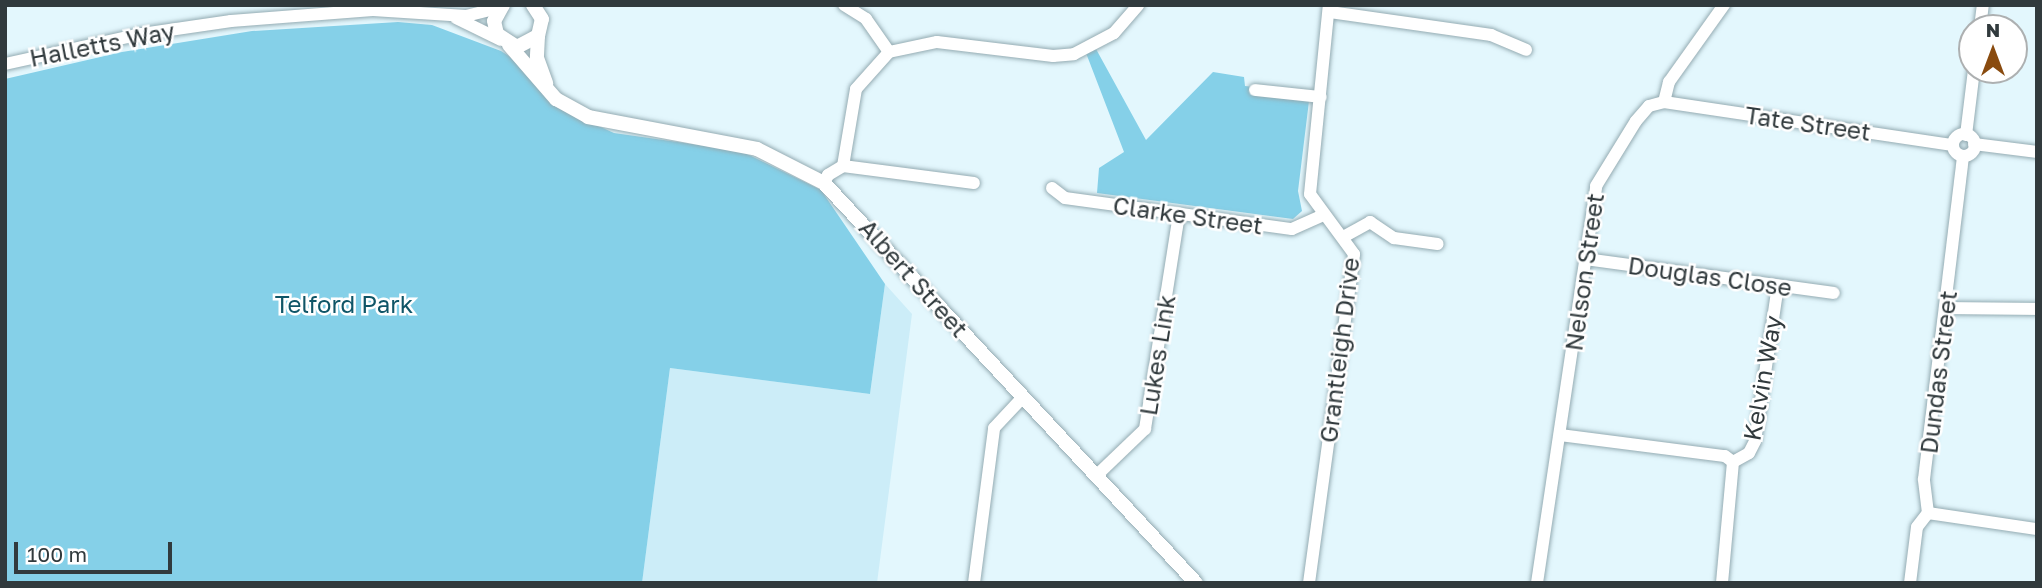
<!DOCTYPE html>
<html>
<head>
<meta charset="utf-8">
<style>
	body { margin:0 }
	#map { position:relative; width:2042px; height:588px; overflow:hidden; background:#e3f7fd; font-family:"Golos Text",sans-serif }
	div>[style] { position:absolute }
	.built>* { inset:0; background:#ccedf8 }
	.green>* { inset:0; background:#85d0e8 }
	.roads { filter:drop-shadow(0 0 2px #94abb2) drop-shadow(0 0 2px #94abb2) }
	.minor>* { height:12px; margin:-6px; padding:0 6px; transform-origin:6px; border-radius:6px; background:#fff }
	.minor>.ring { margin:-6px; padding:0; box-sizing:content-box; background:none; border:12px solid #fff; border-radius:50% }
	.tertiary>* { height:14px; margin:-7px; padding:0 7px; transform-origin:7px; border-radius:7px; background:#fff }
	span { translate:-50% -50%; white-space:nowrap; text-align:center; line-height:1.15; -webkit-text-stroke:5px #fff; paint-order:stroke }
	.street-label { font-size:24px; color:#313a3d }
	.park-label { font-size:24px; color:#0f5567 }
	.frame { position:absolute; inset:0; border:7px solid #313a3d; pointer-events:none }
	.north { position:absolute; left:1958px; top:14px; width:70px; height:70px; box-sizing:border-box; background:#fff; border:2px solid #adb0b1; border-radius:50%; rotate:0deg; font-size:19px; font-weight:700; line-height:28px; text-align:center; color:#313a3d }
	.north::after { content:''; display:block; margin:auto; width:24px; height:32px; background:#894b0f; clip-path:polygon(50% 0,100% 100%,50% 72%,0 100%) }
	.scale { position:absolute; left:14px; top:542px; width:158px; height:32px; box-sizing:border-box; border:4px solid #313a3d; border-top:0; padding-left:9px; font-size:21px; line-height:24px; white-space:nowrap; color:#313a3d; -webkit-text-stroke:5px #fff; paint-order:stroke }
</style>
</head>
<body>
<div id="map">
	<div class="built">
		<i style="clip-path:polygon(885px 284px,912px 314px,877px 583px,642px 583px,670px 368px,870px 394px)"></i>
	</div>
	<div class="green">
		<i style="clip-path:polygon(398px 22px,432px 25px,501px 51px,517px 61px,552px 105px,614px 133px,741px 151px,821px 190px,885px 284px,870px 394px,670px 368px,642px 583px,5px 583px,5px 79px,122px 52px,252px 31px)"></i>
		<i style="clip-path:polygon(1096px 49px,1146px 140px,1213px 72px,1244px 77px,1245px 86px,1297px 92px,1309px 101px,1298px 191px,1302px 211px,1293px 219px,1097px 193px,1099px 168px,1124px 152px,1086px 53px)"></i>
	</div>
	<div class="roads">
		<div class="minor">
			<i style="left:844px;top:5px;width:26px;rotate:32deg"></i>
			<i style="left:866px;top:19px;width:40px;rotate:55.1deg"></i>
			<i style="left:1330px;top:12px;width:163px;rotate:8.1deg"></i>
			<i style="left:1491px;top:35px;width:38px;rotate:23deg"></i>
			<i style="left:456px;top:18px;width:50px;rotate:26.1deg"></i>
			<i style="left:1980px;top:28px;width:23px;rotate:-83deg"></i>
			<i style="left:5px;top:64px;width:140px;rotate:-12.4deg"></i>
			<i style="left:142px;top:34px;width:90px;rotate:-8.3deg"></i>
			<i style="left:231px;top:21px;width:142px;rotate:-4.4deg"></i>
			<i style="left:373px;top:10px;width:93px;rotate:3.7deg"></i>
			<i style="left:466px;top:16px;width:36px;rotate:-14deg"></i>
			<i style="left:1255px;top:90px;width:66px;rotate:6.1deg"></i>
			<i style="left:1664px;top:102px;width:292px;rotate:8.5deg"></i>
			<i class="ring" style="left:1953px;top:134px;width:10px;height:10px"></i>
			<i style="left:1966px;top:135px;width:65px;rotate:-83deg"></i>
			<i style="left:1974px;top:144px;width:64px;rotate:7.2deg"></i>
			<i style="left:843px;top:166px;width:132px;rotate:7.4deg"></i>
			<i style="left:824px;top:183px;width:9px;rotate:-63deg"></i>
			<i style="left:828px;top:175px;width:17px;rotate:-31deg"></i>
			<i style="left:843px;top:166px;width:78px;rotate:-80.4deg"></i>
			<i style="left:856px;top:89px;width:50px;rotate:-48.3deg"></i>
			<i style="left:889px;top:52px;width:49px;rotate:-11.8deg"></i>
			<i style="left:937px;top:42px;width:117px;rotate:6.9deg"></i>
			<i style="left:1053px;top:56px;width:21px;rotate:-5deg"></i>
			<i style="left:1074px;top:54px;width:45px;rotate:-27.7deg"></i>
			<i style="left:1114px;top:33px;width:37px;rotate:-49deg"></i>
			<i style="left:1052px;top:188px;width:16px;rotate:38deg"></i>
			<i style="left:1065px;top:198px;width:229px;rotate:7.8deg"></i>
			<i style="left:1292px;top:229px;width:35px;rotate:-24deg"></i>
			<i style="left:1345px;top:236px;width:29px;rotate:-29deg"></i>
			<i style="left:1370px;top:222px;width:29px;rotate:34deg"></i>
			<i style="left:1394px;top:238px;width:44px;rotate:7.8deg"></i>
			<i style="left:1586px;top:259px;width:250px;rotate:7.8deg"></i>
			<i style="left:1948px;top:308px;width:89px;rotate:0.6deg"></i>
			<i style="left:1560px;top:435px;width:166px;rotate:7.3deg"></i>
			<i style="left:1725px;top:456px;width:10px;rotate:37deg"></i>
			<i style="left:1733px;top:462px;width:121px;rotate:95.2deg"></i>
			<i style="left:1733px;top:462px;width:18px;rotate:-29deg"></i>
			<i style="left:1749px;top:453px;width:13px;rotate:-63deg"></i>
			<i style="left:1755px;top:441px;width:157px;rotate:-81.6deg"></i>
			<i style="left:1096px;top:476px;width:68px;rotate:-43.8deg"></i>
			<i style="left:1145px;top:429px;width:218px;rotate:-81deg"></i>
			<i style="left:1928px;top:513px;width:110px;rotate:8.4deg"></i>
			<i style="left:974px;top:583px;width:156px;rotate:-82.6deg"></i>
			<i style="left:994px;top:428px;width:42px;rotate:-46.9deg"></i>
			<i style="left:1309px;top:583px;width:332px;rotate:-82.2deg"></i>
			<i style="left:1354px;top:254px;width:74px;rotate:-126.3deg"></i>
			<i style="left:1310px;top:194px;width:190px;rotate:-84.3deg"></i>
			<i style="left:1537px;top:583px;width:401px;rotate:-81.5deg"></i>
			<i style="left:1596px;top:186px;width:76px;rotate:-58.4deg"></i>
			<i style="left:1636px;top:121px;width:20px;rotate:-49deg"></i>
			<i style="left:1649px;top:106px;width:16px;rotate:-15deg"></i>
			<i style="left:1664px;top:102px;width:21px;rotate:-76deg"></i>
			<i style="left:1669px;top:82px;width:95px;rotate:-54.5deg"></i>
			<i style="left:1910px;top:583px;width:56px;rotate:-82.9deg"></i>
			<i style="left:1917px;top:527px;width:18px;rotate:-52deg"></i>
			<i style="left:1928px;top:513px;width:34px;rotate:-97deg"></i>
			<i style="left:1924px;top:479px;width:325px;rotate:-83.1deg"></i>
		</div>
		<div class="tertiary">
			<i style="left:503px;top:5px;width:18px;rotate:119deg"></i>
			<i style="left:494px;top:21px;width:13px;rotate:77deg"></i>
			<i style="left:497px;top:34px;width:24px;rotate:33deg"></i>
			<i style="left:517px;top:47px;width:24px;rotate:-28deg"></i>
			<i style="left:538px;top:36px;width:17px;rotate:-77deg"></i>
			<i style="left:542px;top:19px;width:17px;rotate:-123deg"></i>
			<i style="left:538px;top:36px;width:22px;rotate:93deg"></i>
			<i style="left:537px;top:58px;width:27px;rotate:70deg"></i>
			<i style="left:509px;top:45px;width:72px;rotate:49deg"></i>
			<i style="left:556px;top:99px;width:37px;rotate:29deg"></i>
			<i style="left:588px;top:117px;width:172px;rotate:10.7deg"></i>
			<i style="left:757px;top:149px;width:75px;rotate:26.9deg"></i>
			<i style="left:824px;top:183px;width:546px;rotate:47.08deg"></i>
		</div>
	</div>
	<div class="street-label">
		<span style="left:102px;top:44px;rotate:-11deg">Halletts Way</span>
		<span style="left:1808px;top:123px;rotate:8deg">Tate Street</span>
		<span style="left:1188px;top:215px;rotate:8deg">Clarke Street</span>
		<span style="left:1584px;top:272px;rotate:-82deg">Nelson Street</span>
		<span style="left:1710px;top:276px;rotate:8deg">Douglas Close</span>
		<span style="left:914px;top:278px;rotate:48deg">Albert Street</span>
		<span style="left:1339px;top:350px;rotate:-83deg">Grantleigh Drive</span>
		<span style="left:1157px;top:355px;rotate:-81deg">Lukes Link</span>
		<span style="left:1938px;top:372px;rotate:-83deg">Dundas Street</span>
		<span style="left:1762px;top:378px;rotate:-80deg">Kelvin Way</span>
	</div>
	<div class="park-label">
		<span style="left:344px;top:304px">Telford Park</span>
	</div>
	<div class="frame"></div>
	<div class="north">N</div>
	<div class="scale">100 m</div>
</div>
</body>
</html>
